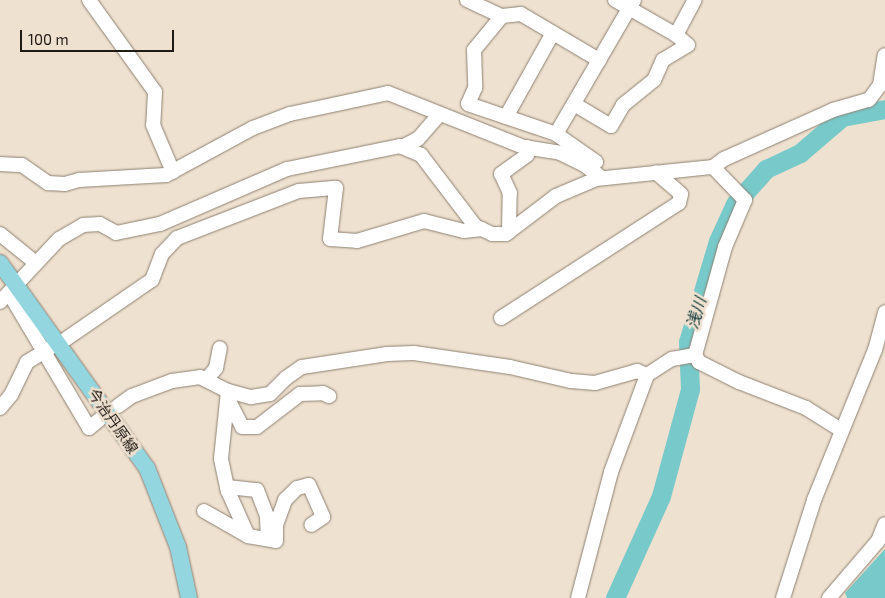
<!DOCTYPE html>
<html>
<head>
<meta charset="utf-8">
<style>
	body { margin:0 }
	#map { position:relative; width:885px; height:598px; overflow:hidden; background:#efe1d0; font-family:"Exo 2","Noto Sans JP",sans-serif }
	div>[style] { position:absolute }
	.water>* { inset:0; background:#78c9ca }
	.river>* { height:19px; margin:-9.5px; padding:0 9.5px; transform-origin:9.5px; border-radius:9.5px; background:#78c9ca }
	.roads { filter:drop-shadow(0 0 1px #8e8171) drop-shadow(0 0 1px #8e8171) }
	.minor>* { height:14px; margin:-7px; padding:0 7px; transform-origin:7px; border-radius:7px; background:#fff }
	.major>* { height:16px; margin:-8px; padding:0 8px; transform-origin:8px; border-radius:8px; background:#94d6df }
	span { translate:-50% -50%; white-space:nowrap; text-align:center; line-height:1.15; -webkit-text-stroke:5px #efe1d0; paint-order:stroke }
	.street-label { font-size:15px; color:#1f1a14 }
	.water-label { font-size:16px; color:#133b3b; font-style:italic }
	.scale { position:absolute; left:20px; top:30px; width:154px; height:22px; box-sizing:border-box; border:2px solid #1f1a14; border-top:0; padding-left:6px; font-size:15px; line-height:18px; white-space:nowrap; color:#1f1a14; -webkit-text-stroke:4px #efe1d0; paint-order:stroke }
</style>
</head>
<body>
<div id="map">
	<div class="water">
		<i style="clip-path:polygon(885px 549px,885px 598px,847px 598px,845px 593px)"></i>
	</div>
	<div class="river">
		<i style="left:615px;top:598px;width:112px;rotate:-65.7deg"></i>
		<i style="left:661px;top:496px;width:111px;rotate:-74.8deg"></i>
		<i style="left:690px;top:389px;width:47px;rotate:-92.4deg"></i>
		<i style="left:688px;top:342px;width:105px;rotate:-73.5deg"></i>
		<i style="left:718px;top:241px;width:41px;rotate:-65.3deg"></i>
		<i style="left:735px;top:204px;width:47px;rotate:-48.5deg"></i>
		<i style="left:766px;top:169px;width:38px;rotate:-25deg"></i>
		<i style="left:800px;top:153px;width:55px;rotate:-40.6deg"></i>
		<i style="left:842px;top:117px;width:44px;rotate:-10.5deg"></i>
	</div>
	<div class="roads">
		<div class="minor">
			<i style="left:89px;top:0;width:113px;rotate:54.3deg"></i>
			<i style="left:155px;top:92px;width:33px;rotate:93deg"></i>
			<i style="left:153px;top:125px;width:51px;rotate:66.9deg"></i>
			<i style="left:467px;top:0;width:38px;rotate:25deg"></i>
			<i style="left:502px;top:16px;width:19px;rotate:-6deg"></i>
			<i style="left:521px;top:14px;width:91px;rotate:30.5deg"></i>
			<i style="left:615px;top:0;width:70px;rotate:29.8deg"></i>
			<i style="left:676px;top:35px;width:40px;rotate:-62deg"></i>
			<i style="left:502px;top:16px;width:44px;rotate:129.5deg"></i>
			<i style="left:474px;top:50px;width:38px;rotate:88deg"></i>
			<i style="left:475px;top:88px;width:17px;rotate:114deg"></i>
			<i style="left:468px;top:104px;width:93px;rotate:18.8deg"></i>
			<i style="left:556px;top:134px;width:49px;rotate:35deg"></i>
			<i style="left:574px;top:104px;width:43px;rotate:30.7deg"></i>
			<i style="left:611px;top:126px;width:24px;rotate:-60deg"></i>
			<i style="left:623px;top:105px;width:40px;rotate:-39deg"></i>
			<i style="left:654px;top:80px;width:22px;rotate:-66deg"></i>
			<i style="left:663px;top:60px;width:29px;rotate:-31deg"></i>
			<i style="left:688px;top:45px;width:16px;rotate:-140deg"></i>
			<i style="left:506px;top:117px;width:96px;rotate:-60.8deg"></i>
			<i style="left:556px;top:134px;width:155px;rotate:-59.8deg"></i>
			<i style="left:402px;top:147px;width:18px;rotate:-27deg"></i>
			<i style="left:418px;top:139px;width:33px;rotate:-49deg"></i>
			<i style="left:0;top:164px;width:22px;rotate:3deg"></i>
			<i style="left:22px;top:165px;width:32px;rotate:35deg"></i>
			<i style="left:48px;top:183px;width:17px;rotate:3deg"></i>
			<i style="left:65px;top:184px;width:15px;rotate:-16deg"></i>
			<i style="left:79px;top:180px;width:87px;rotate:-3.3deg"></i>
			<i style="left:166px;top:175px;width:99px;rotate:-28.4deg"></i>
			<i style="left:253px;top:128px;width:40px;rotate:-21deg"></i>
			<i style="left:290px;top:114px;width:100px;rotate:-12.1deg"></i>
			<i style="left:388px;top:93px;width:146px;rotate:21.7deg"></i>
			<i style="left:524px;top:147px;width:36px;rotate:9deg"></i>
			<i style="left:560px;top:153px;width:25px;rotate:26deg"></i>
			<i style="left:583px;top:164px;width:24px;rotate:36deg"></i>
			<i style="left:713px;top:167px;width:46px;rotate:45.9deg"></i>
			<i style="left:745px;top:200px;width:51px;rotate:113.1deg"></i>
			<i style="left:725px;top:247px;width:112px;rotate:105.5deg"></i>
			<i style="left:695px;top:355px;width:8px;rotate:60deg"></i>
			<i style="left:699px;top:362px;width:45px;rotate:26.6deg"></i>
			<i style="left:739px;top:382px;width:72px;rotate:21.2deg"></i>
			<i style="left:806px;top:408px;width:41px;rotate:32.2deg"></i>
			<i style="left:509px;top:232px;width:39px;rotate:-89deg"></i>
			<i style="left:510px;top:193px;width:21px;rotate:-115deg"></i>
			<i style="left:501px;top:174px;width:32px;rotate:-36deg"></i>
			<i style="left:527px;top:155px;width:8px;rotate:-90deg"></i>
			<i style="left:0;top:234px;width:46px;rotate:38.9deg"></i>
			<i style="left:9px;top:293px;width:157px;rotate:59.3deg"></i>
			<i style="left:89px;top:428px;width:13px;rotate:-39deg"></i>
			<i style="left:0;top:302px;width:86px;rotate:-46.9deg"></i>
			<i style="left:59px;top:239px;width:28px;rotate:-30deg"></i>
			<i style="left:83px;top:225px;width:17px;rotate:-3deg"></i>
			<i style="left:100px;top:224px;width:18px;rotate:29deg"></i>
			<i style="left:116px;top:233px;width:45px;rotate:-11.6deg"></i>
			<i style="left:160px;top:224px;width:138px;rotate:-23.4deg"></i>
			<i style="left:287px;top:169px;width:115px;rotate:-11.5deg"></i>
			<i style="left:400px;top:146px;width:23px;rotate:23deg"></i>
			<i style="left:421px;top:155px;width:89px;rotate:52.7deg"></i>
			<i style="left:475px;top:226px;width:19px;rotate:25deg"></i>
			<i style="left:492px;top:234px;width:14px"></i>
			<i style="left:506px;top:234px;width:63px;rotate:-37.2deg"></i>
			<i style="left:556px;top:196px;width:43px;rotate:-23deg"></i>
			<i style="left:596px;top:179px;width:118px;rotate:-5.9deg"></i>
			<i style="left:713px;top:167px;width:14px;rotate:-36deg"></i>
			<i style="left:724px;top:159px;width:120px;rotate:-24.2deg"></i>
			<i style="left:833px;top:110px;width:37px;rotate:-16deg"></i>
			<i style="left:869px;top:100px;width:19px;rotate:-54deg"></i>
			<i style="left:880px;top:85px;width:30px;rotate:-81deg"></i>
			<i style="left:501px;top:318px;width:212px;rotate:-32.9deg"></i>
			<i style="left:679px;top:203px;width:9px;rotate:-77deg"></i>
			<i style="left:681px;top:194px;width:33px;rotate:-139deg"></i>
			<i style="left:66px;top:339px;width:104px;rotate:-34.5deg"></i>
			<i style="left:152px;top:280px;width:28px;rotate:-69deg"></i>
			<i style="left:162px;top:254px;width:22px;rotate:-47deg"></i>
			<i style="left:177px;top:238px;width:131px;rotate:-21.1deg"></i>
			<i style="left:299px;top:191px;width:37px;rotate:-5deg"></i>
			<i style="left:336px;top:188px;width:51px;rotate:96.7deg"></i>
			<i style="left:330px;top:239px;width:27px;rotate:4deg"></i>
			<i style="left:357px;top:241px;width:70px;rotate:-16.6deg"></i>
			<i style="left:424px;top:221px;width:41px;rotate:14deg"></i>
			<i style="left:464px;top:231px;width:18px;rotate:-6deg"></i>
			<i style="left:206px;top:380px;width:16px;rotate:-50deg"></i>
			<i style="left:216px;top:368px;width:20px;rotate:-79deg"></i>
			<i style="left:228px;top:391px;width:68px;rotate:95.9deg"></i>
			<i style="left:221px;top:459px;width:33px;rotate:78deg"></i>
			<i style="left:228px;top:491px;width:49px;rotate:66deg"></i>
			<i style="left:248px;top:536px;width:28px;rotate:10deg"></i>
			<i style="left:276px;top:541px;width:16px;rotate:-90deg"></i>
			<i style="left:276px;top:525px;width:27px;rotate:-70deg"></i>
			<i style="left:285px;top:500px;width:17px;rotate:-45deg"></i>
			<i style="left:297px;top:488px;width:12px;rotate:-14deg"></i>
			<i style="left:309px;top:485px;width:35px;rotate:66deg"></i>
			<i style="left:323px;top:517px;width:14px;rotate:146deg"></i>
			<i style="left:228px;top:399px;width:31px;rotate:63deg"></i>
			<i style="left:242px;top:427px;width:15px"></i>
			<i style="left:257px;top:427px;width:54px;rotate:-37.5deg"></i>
			<i style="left:300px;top:394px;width:23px;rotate:-2deg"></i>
			<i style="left:323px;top:393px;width:7px;rotate:27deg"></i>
			<i style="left:118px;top:406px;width:17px;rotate:-36deg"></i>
			<i style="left:132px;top:396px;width:43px;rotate:-20.6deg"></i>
			<i style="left:172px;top:381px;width:28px;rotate:-8deg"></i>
			<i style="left:200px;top:377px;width:31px;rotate:27deg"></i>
			<i style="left:228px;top:391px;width:24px;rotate:15deg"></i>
			<i style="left:251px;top:397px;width:19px;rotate:-9deg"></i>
			<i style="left:270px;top:394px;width:23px;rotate:-45deg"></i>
			<i style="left:286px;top:378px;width:19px;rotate:-35deg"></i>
			<i style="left:302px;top:367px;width:86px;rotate:-8.7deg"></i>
			<i style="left:387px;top:354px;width:27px;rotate:-2deg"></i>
			<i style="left:414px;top:353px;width:97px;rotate:8.3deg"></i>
			<i style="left:510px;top:367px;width:63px;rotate:12.9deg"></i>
			<i style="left:571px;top:381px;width:24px;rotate:5deg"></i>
			<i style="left:595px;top:383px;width:44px;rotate:-15.9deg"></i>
			<i style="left:637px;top:371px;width:11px;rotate:22deg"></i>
			<i style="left:0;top:408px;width:17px;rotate:-50deg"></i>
			<i style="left:11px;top:395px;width:37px;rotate:-64deg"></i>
			<i style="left:27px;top:362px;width:27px;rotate:-31deg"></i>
			<i style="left:227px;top:487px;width:30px;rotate:6deg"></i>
			<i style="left:257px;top:490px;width:28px;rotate:69deg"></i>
			<i style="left:267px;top:516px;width:23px;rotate:88deg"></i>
			<i style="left:204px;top:511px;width:51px;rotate:29.6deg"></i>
			<i style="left:578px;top:598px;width:130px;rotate:-75.3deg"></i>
			<i style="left:611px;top:472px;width:103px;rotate:-69.6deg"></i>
			<i style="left:647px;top:375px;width:30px;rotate:-33deg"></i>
			<i style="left:672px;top:359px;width:23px;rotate:-10deg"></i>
			<i style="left:783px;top:598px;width:103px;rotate:-72.4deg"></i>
			<i style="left:814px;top:500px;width:162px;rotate:-67.9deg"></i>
			<i style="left:875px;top:350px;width:39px;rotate:-75deg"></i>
			<i style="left:829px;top:598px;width:75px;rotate:-49.3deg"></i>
			<i style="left:878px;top:541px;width:18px;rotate:-68deg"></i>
		</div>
		<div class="major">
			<i style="left:0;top:263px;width:252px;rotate:54.4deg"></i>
			<i style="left:147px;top:468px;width:85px;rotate:68.6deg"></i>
			<i style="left:178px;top:547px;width:52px;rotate:77.8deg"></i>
		</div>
	</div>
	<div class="street-label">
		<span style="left:113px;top:421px;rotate:55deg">今治丹原線</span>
	</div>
	<div class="water-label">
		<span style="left:696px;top:313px;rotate:-73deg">浅川</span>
	</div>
	<div class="scale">100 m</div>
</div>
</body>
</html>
